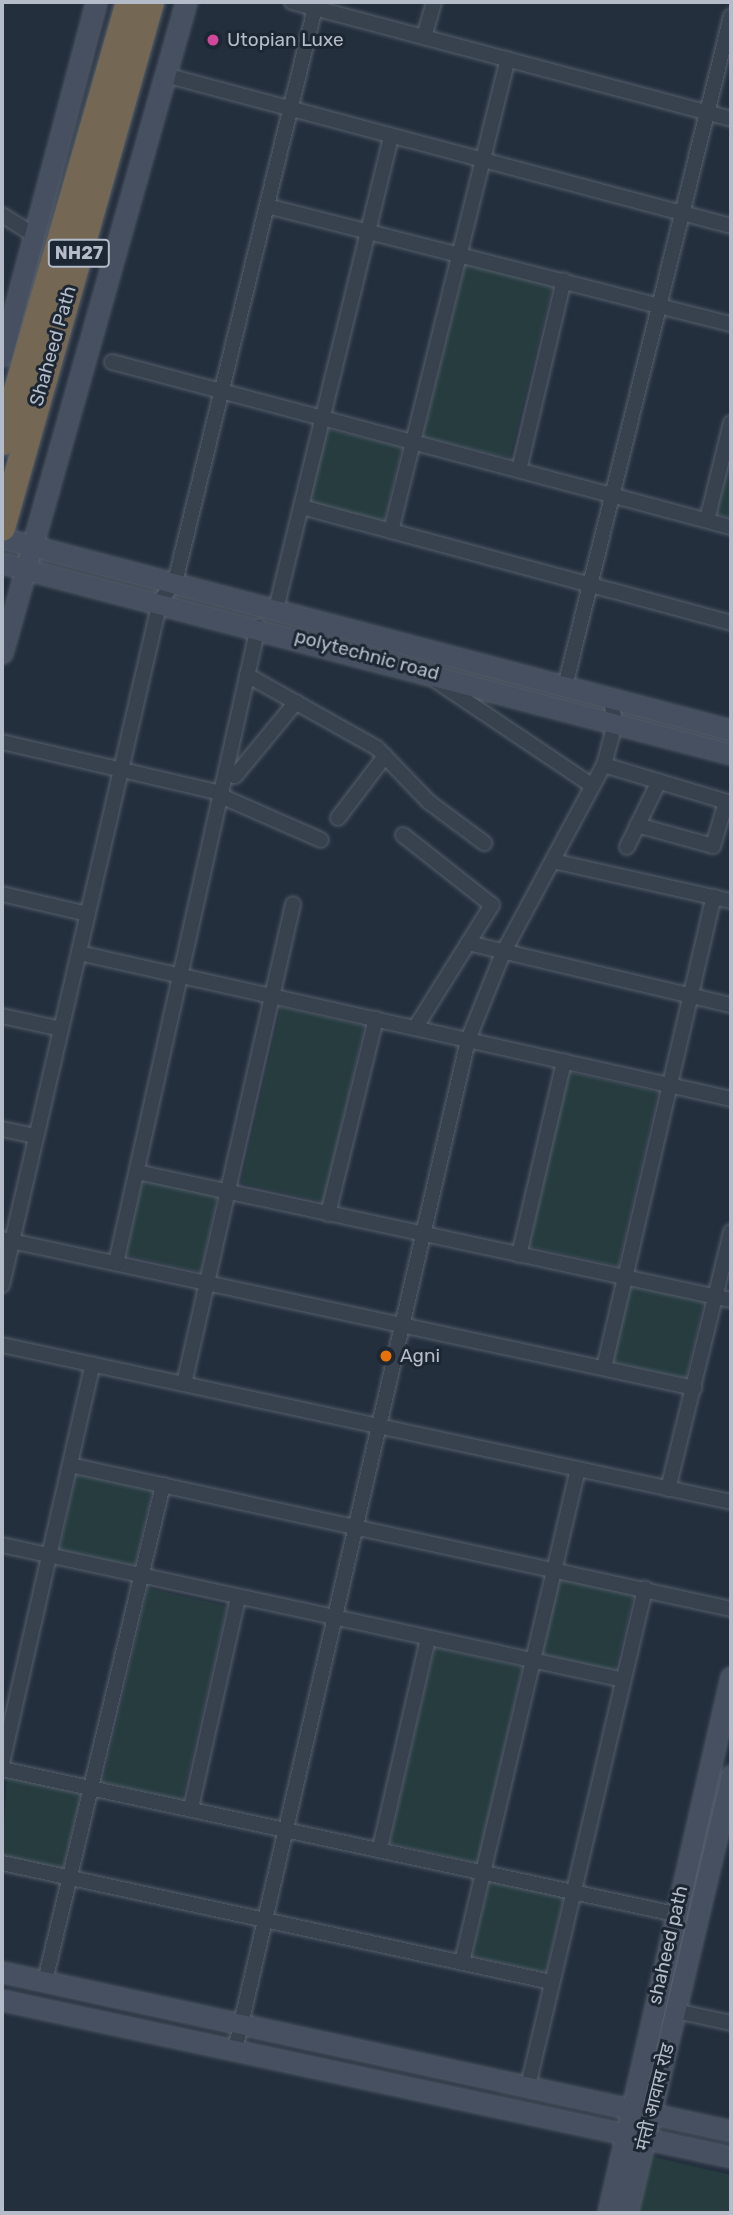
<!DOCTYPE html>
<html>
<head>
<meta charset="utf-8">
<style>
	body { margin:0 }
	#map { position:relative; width:733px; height:2215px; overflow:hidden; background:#242f3e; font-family:Rubik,"Noto Sans Devanagari",sans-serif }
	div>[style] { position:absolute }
	.green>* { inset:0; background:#263c3f }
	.roads { filter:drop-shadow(0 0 2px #565f6c) drop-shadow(0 0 2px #565f6c) }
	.street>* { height:14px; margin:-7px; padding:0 7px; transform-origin:7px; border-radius:7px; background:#38414e }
	.secondary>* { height:19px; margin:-9.5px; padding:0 9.5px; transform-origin:9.5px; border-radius:9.5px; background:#465061 }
	.highway>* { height:26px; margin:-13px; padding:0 13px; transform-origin:13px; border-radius:13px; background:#746855 }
	.dots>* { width:19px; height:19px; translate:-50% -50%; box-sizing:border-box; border:4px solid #1d2633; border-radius:50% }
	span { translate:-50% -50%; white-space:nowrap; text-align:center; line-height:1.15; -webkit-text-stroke:6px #1d2633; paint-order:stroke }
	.shield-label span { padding:2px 5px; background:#1d2633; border:2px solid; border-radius:5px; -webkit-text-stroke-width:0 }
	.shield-label { font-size:18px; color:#b4bcc9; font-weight:700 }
	.poi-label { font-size:19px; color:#b4bcc9 }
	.left { translate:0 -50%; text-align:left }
	.street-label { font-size:19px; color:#b4bcc9 }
	.frame { position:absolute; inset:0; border:4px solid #b4bcc9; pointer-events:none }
</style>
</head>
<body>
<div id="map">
	<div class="green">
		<i style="clip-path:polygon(466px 262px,553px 283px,510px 458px,423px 437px)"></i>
		<i style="clip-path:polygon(327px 429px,402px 447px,384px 522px,309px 504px)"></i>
		<i style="clip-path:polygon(731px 450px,731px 518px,715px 513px)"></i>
		<i style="clip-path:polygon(281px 1007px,364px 1026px,324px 1202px,241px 1183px)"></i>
		<i style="clip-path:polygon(569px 1072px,658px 1092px,618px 1266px,529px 1246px)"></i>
		<i style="clip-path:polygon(142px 1180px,217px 1196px,201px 1272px,126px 1255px)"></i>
		<i style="clip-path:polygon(631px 1284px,704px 1301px,686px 1378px,612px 1362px)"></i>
		<i style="clip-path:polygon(76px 1474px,152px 1490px,135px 1566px,60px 1550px)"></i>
		<i style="clip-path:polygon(560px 1577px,634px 1594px,615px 1671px,542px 1654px)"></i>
		<i style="clip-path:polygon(148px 1588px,227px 1606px,182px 1800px,103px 1782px)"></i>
		<i style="clip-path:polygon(435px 1647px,522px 1667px,478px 1863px,390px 1843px)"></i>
		<i style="clip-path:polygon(7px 1776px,81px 1794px,63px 1871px,2px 1857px)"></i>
		<i style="clip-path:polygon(490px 1879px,564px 1896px,546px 1973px,472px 1956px)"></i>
		<i style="clip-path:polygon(650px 2156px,731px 2175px,731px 2213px,637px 2213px)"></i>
	</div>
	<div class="roads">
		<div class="street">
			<i style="left:292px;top:2px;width:454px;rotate:14.9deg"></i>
			<i style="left:424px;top:37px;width:36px;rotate:-74deg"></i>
			<i style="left:165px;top:75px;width:586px;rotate:14.94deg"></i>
			<i style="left:267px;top:206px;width:479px;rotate:14.3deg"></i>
			<i style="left:2px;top:215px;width:38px;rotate:32deg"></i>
			<i style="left:112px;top:362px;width:641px;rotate:14.93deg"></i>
			<i style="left:519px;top:470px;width:195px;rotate:-76.7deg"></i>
			<i style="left:302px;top:507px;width:444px;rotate:15.1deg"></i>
			<i style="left:707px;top:520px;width:100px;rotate:-76.1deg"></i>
			<i style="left:391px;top:531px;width:486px;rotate:-76.1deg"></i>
			<i style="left:276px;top:609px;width:486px;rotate:-76.3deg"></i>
			<i style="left:247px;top:675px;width:149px;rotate:29.3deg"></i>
			<i style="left:377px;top:748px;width:75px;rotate:46.1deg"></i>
			<i style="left:429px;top:802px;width:69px;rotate:36.7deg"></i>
			<i style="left:435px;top:680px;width:190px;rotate:33.9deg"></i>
			<i style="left:565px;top:686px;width:690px;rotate:-76.08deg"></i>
			<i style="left:2px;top:742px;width:226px;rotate:13.1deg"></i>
			<i style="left:604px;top:765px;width:133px;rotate:16.7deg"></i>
			<i style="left:226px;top:774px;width:9px;rotate:13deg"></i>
			<i style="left:235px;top:776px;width:96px;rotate:-50.5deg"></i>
			<i style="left:221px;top:796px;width:109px;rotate:23.7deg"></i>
			<i style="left:338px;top:818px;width:78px;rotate:-52.8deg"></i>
			<i style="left:637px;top:825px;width:79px;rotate:15.4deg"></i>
			<i style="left:713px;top:846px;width:46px;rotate:-73.5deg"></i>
			<i style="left:403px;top:835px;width:113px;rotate:38.2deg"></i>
			<i style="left:492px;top:905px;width:145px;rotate:122deg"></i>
			<i style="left:627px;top:847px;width:73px;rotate:-64.1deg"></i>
			<i style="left:553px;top:861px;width:182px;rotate:12.7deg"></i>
			<i style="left:2px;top:894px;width:88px;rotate:13.1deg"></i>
			<i style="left:468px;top:943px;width:270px;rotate:13.3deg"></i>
			<i style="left:79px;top:953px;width:668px;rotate:12.62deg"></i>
			<i style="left:2px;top:1016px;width:60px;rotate:12.4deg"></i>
			<i style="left:2px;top:1129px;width:35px;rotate:12deg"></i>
			<i style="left:137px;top:1172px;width:608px;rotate:12.16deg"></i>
			<i style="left:328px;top:1214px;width:201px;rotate:-76.2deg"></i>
			<i style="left:2px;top:1239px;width:708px;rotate:12.15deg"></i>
			<i style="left:519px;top:1255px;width:199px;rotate:-76.9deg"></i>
			<i style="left:116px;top:1263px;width:652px;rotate:-77.41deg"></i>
			<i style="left:2px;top:1285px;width:702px;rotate:-76.99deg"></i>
			<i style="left:160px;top:601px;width:24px;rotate:-52deg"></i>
			<i style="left:175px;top:582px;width:591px;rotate:-76.29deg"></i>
			<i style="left:2px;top:1345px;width:746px;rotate:12.15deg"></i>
			<i style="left:604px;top:1368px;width:484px;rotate:-76.9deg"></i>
			<i style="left:184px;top:1384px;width:492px;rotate:-77.2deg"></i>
			<i style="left:70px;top:1465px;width:677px;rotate:12.29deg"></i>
			<i style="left:668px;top:1489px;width:265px;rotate:-76.2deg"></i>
			<i style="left:2px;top:1545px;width:636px;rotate:12.25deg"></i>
			<i style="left:2px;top:1763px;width:409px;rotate:-77.2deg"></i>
			<i style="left:2px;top:1769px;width:688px;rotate:12.16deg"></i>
			<i style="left:191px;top:1808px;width:216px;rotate:-77.4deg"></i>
			<i style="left:380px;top:1848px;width:214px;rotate:-77.1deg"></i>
			<i style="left:2px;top:1863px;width:562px;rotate:12.23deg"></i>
			<i style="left:462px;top:1962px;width:506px;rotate:-76.76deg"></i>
			<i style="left:45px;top:1981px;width:510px;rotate:-76.62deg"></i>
			<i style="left:676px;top:2011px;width:56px;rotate:12.3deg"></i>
			<i style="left:235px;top:2050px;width:1037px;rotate:-77.01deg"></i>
			<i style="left:468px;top:1040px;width:94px;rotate:-68.1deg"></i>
			<i style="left:503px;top:953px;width:213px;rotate:-61.8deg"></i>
			<i style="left:604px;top:765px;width:42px;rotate:-75deg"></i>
			<i style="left:615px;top:724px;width:26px;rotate:-99deg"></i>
			<i style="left:528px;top:2086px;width:511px;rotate:-76.75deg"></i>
		</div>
		<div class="secondary">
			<i style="left:2px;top:356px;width:366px;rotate:-75.1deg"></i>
			<i style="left:2px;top:538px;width:754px;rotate:14.76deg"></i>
			<i style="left:2px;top:563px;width:754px;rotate:14.68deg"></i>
			<i style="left:2px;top:653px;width:677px;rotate:-74.22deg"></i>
			<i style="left:2px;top:1972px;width:746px;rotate:12.3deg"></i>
			<i style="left:2px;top:2000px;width:746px;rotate:12.15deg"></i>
			<i style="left:608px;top:2213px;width:550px;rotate:-77.08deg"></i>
			<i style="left:627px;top:2213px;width:450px;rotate:-76.6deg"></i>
		</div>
		<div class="highway">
			<i style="left:2px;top:442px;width:458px;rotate:-73.9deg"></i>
			<i style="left:2px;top:528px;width:547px;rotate:-74.18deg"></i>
		</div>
	</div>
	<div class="dots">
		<i style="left:213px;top:40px;background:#d1479c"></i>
		<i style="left:386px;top:1356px;background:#e8710a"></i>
	</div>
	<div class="shield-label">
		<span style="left:79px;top:253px">NH27</span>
	</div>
	<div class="poi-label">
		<span class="left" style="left:227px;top:40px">Utopian Luxe</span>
		<span class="left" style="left:400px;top:1356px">Agni</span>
	</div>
	<div class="street-label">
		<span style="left:53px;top:346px;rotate:-74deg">Shaheed Path</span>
		<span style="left:367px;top:655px;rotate:15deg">polytechnic road</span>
		<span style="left:668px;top:1945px;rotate:-77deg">shaheed path</span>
		<span style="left:655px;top:2097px;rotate:-76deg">मंत्ती आवास रोड</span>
	</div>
	<div class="frame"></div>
</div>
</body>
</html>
